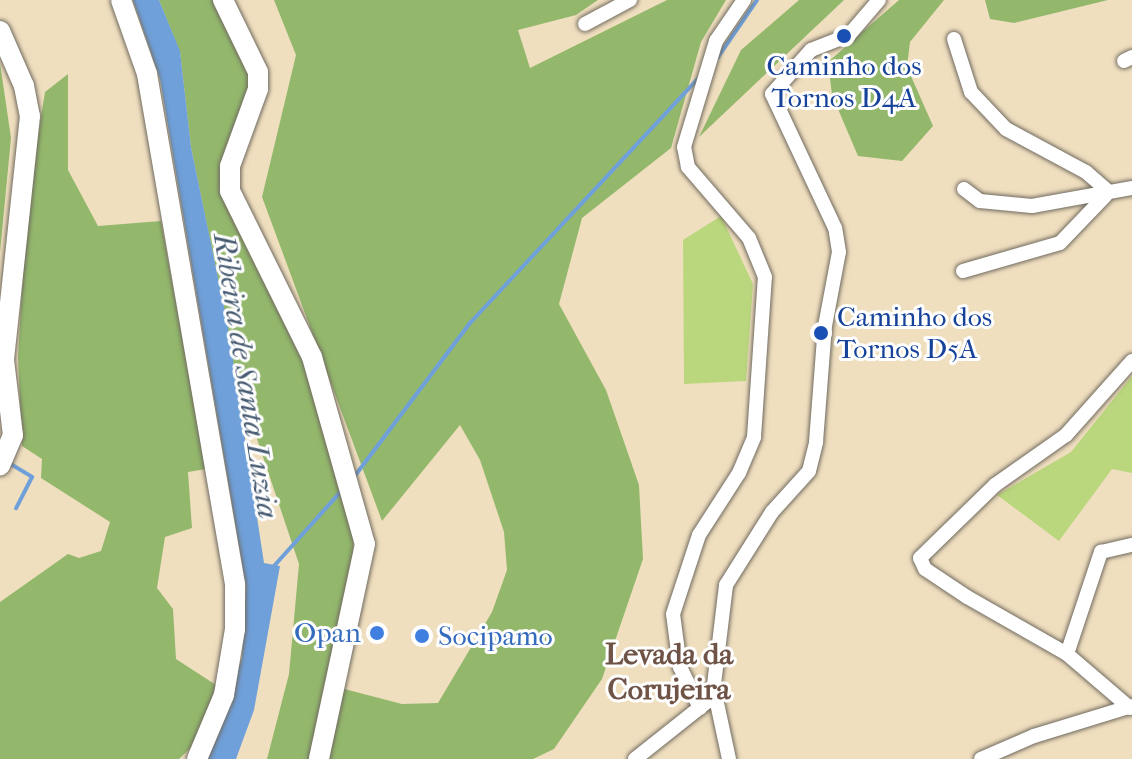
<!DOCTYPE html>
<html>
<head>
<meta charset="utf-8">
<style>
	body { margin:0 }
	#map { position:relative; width:1132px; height:759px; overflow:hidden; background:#f0dfbf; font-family:"IM FELL French Canon",serif }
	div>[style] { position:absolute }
	.green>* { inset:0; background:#bad77d }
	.forest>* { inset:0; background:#93b86c }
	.water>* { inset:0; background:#6fa0da }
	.stream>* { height:4px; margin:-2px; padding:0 2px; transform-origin:2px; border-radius:2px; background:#6fa0da }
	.roads { filter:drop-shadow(0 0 2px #706a5f) drop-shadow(0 0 2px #706a5f) }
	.minor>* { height:14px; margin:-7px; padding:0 7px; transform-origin:7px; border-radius:7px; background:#fff }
	.secondary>* { height:20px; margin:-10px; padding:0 10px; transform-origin:10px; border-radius:10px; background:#fff }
	.dots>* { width:22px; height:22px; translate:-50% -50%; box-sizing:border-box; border:4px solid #fff; border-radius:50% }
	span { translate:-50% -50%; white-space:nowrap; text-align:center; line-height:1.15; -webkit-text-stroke:6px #fff; paint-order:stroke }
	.transit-label { font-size:28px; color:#164399 }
	.left { translate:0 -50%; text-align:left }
	.shop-label { font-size:28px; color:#366cbe }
	.right { translate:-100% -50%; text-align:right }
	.water-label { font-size:30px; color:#465a71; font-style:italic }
	.neighbourhood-label { font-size:30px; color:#6f5346; font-weight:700 }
</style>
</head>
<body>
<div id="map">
	<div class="green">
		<i style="clip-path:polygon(721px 216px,753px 284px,746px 381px,684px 384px,683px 240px)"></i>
		<i style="clip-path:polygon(1132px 376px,1132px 473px,1112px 469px,1059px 541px,997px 495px,1071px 452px)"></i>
	</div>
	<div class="forest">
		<i style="clip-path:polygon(159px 0,213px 0,255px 80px,224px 165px,312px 370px,353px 528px,353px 584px,329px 685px,402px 704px,438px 703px,492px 612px,507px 570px,504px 532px,480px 460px,460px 425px,382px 521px,262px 197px,296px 55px,274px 0,598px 0,576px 15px,518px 30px,530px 68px,667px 0,726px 0,701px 42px,671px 148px,582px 218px,559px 304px,606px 390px,639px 485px,643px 559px,602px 679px,554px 749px,533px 759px,267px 759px,289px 674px,299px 564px,249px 415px,239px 414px,227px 323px,191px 147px,180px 52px)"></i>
		<i style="clip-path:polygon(799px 0,844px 0,699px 137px,741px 50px)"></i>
		<i style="clip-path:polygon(899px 0,944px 0,910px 42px,907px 67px,933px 126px,902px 161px,858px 156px,832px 95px,828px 62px)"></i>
		<i style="clip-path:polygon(985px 0,1108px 0,1014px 23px,990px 19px)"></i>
		<i style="clip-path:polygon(0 63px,11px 138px,0 252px)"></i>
		<i style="clip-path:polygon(68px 74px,68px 170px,98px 226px,161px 221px,206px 469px,188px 472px,192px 528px,165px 537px,157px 588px,173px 609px,176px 659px,216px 685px,199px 740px,179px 759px,0 759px,0 602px,68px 554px,79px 558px,101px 551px,110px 522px,41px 478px,42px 459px,22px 446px,18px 357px,27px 205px,45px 92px)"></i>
	</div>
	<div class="water">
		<i style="clip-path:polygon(133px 0,159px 0,180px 51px,191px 147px,227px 321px,264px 563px,280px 566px,254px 710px,236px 759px,207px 759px,242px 658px,246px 587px,160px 79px)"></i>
	</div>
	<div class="stream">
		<i style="left:718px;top:57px;width:69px;rotate:-55.6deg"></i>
		<i style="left:9px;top:463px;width:27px;rotate:31deg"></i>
		<i style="left:32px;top:477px;width:35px;rotate:117deg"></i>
		<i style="left:354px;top:477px;width:194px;rotate:-53deg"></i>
		<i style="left:471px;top:322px;width:338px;rotate:-47deg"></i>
		<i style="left:274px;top:566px;width:103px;rotate:-48.1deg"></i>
	</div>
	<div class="roads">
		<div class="minor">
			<i style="left:585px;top:24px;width:51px;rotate:-28.1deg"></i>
			<i style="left:954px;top:39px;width:56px;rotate:72.2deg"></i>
			<i style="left:971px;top:92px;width:51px;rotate:46.6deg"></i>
			<i style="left:1006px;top:129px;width:91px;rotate:28.3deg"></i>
			<i style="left:1086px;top:172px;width:30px;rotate:41deg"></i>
			<i style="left:1124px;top:61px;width:9px;rotate:-27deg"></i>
			<i style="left:964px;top:189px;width:20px;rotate:37deg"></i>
			<i style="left:980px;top:201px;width:52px;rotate:5.5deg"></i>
			<i style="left:1032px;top:206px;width:102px;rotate:-10.2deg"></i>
			<i style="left:963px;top:271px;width:101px;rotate:-16.1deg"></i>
			<i style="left:1060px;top:243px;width:66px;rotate:-46.2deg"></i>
			<i style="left:1067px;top:654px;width:108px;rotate:-71.6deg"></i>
			<i style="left:1101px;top:552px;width:32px;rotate:-13deg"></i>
			<i style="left:712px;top:701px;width:117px;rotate:-83.1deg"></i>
			<i style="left:726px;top:585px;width:86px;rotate:-57.8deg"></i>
			<i style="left:772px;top:512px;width:55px;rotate:-47.9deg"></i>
			<i style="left:809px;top:471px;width:30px;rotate:-76deg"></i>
			<i style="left:816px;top:442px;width:116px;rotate:-85.6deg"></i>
			<i style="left:825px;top:326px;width:75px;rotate:-79.3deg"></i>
			<i style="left:839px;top:252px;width:24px;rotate:-99deg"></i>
			<i style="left:835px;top:228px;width:148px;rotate:-115.2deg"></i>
			<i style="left:772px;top:94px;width:59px;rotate:-48.4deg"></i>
			<i style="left:811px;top:50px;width:41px;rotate:-21.5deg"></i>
			<i style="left:849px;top:35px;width:46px;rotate:-49.4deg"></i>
			<i style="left:712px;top:701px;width:5px;rotate:22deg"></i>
			<i style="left:717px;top:703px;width:57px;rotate:77.9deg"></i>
			<i style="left:700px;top:708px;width:46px;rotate:-116deg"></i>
			<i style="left:680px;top:667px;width:53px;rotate:-97.5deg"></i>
			<i style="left:673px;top:614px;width:83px;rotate:-71.8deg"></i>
			<i style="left:699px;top:535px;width:74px;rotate:-57.2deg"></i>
			<i style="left:739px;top:473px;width:39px;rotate:-67deg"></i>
			<i style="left:754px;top:437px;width:160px;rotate:-86.1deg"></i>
			<i style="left:765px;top:277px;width:42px;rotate:-112.3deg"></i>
			<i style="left:749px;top:238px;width:94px;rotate:-130.7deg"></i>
			<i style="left:688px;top:167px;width:20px;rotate:-101deg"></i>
			<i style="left:684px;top:147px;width:111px;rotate:-73.2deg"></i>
			<i style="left:716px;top:41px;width:50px;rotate:-55.7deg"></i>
			<i style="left:1130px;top:708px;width:83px;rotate:-139.4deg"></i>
			<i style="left:1067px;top:654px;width:115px;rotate:-150.3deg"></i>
			<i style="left:967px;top:597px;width:50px;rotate:-146.3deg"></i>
			<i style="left:925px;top:569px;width:12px;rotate:-114deg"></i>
			<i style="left:920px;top:558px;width:105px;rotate:-44.2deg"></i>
			<i style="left:995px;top:485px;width:87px;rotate:-35.2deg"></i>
			<i style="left:1066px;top:435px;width:99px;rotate:-48.3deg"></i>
			<i style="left:635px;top:759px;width:92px;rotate:-38.4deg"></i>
			<i style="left:981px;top:759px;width:58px;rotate:-23.5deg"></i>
			<i style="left:1034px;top:736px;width:102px;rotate:-17deg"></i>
		</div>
		<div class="secondary">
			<i style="left:121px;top:0;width:78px;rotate:70.6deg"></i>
			<i style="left:147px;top:74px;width:518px;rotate:80.21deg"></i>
			<i style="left:235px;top:584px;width:45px;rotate:90deg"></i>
			<i style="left:235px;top:629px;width:67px;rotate:99.5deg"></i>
			<i style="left:224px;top:695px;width:69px;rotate:112.9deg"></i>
			<i style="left:223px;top:0;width:80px;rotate:64.1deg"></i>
			<i style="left:258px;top:72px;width:17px;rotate:90deg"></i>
			<i style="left:258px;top:89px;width:82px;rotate:110deg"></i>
			<i style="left:230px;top:166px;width:25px;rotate:90deg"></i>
			<i style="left:230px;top:191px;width:185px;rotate:63.7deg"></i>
			<i style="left:312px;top:357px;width:194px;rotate:74.2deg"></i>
			<i style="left:365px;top:544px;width:220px;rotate:102.1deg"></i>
			<i style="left:0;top:31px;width:60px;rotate:66.4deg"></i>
			<i style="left:24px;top:86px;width:31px;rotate:79deg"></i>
			<i style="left:30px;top:116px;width:245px;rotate:96.1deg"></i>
			<i style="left:4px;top:360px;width:76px;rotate:83.2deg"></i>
			<i style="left:13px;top:435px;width:33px;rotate:113deg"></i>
		</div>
	</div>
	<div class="dots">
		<i style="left:844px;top:36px;background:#1a4fb4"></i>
		<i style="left:821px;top:333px;background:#1a4fb4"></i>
		<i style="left:377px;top:633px;background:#3f7fe0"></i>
		<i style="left:422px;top:636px;background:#3f7fe0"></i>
	</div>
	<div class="transit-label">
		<span style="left:844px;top:82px">Caminho dos<br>Tornos D4A</span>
		<span class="left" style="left:837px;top:333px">Caminho dos<br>Tornos D5A</span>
	</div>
	<div class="shop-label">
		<span class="right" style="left:361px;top:633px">Opan</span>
		<span class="left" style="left:438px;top:636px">Socipamo</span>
	</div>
	<div class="water-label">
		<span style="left:245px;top:376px;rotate:81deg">Ribeira de Santa Luzia</span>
	</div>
	<div class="neighbourhood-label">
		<span style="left:669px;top:672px">Levada da<br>Corujeira</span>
	</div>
</div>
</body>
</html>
